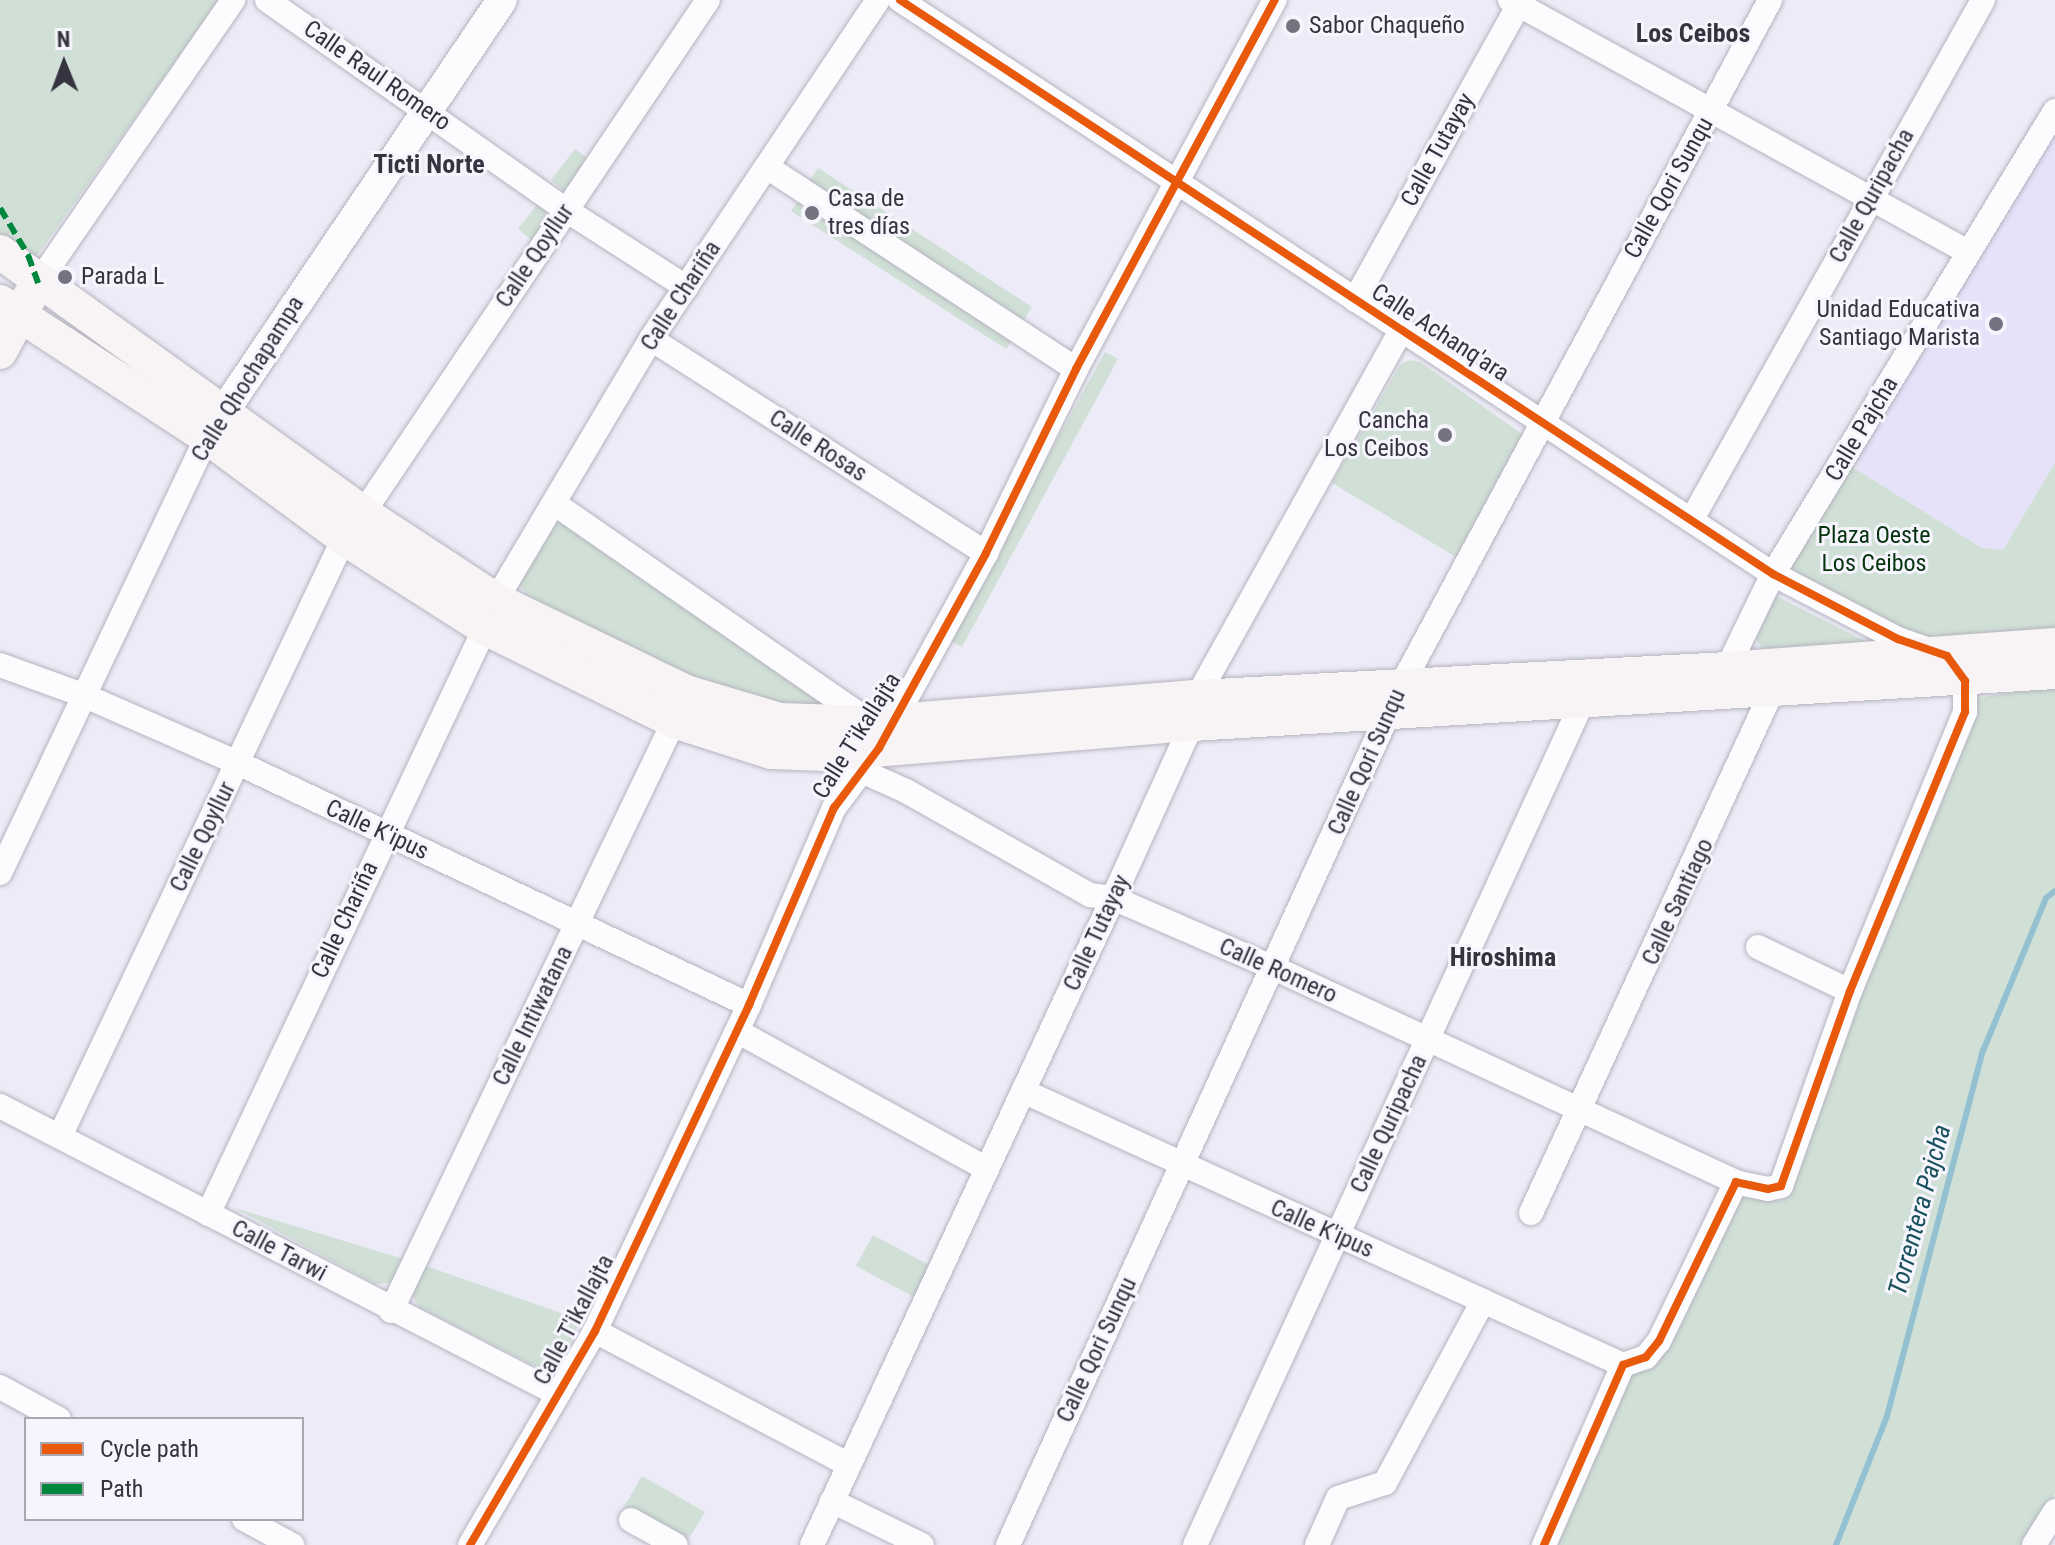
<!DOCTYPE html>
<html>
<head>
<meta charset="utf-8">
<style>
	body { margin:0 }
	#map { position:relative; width:2055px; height:1545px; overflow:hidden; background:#ecebf7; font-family:"Roboto Condensed",sans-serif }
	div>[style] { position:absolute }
	.built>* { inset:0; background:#e5e2fa }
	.green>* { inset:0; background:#d0e0d6 }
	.stream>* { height:6px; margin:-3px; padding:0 3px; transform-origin:3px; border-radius:3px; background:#94c1d1 }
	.roads { filter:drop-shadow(0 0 2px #b5b4bf) drop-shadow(0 0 2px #b5b4bf) }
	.minor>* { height:24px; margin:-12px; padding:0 12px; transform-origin:12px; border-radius:12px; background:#fcfcfe }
	.tertiary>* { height:30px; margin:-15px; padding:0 15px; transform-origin:15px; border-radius:15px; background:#fcfcfe }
	.secondary>* { height:34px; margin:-17px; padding:0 17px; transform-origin:17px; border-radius:17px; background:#f8f4f5 }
	.quiet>* { height:6px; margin-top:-3px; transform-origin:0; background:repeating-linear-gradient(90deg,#00873e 0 12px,transparent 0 18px) }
	.cycleway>* { height:8px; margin:-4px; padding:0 4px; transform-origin:4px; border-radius:4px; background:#e8590c }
	.dots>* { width:22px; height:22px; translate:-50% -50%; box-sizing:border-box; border:4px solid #f6f5fd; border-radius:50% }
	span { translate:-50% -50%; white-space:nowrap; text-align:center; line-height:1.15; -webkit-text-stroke:6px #f6f5fd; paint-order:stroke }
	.poi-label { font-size:24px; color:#353340 }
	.left { translate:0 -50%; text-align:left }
	.right { translate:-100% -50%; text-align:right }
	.street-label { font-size:24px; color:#353340 }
	.park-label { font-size:24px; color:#05330d }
	.neighbourhood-label { font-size:26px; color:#353340; font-weight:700 }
	.water-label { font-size:26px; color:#18505d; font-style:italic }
	.legend { position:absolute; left:24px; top:1417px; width:280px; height:104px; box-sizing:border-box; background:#f6f5fd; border:2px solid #a9a7b1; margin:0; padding:10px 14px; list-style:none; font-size:24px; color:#353340 }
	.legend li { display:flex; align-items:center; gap:16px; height:40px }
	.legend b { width:40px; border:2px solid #a9a7b1 }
	.north { position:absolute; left:24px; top:24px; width:80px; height:80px; -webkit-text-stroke:6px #f6f5fd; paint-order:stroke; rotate:359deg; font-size:22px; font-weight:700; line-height:32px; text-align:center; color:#353340 }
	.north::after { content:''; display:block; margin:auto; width:28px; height:36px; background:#353340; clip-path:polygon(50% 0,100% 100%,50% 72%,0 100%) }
</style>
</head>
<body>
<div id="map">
	<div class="built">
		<i style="clip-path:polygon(2055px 133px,2055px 463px,2003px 550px,1982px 548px,1857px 470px,1859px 453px)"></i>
	</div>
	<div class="green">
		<i style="clip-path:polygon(0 0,219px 0,36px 257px,0 233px)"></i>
		<i style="clip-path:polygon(575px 149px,591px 161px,566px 193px,551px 180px)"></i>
		<i style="clip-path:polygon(818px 168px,1032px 307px,1024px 320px,809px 181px)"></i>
		<i style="clip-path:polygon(542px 198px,558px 210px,534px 242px,518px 229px)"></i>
		<i style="clip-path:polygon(799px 200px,1013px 339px,1006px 349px,791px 211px)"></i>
		<i style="clip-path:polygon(1105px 352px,1118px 359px,962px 647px,948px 640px)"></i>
		<i style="clip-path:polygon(1410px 360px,1420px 362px,1522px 434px,1456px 557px,1332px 483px,1400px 365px)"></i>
		<i style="clip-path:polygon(2055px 463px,2055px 629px,1925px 637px,1883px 621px,1794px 572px,1791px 562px,1849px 465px,1982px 548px,2003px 550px)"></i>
		<i style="clip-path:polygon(557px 519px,830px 701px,823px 711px,713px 690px,532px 602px,517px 582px)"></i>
		<i style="clip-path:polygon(1776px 596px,1873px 645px,1764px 652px,1754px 636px)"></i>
		<i style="clip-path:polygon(2055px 685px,2055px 1493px,2046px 1513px,2025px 1545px,1554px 1545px,1630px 1376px,1652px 1366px,1736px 1196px,1749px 1191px,1781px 1201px,1790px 1195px,1848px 1023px,1978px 698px)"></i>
		<i style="clip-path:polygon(235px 1208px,407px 1260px,395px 1282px,375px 1284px)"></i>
		<i style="clip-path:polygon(873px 1235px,929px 1265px,914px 1297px,856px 1266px)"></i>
		<i style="clip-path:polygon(423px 1265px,581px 1320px,557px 1367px,545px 1371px,419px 1307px,412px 1294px)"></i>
		<i style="clip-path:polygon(642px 1476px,705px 1512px,686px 1543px,624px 1507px)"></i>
	</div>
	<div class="stream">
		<i style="left:1836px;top:1545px;width:139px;rotate:-68.4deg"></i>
		<i style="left:1887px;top:1416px;width:377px;rotate:-75.3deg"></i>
		<i style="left:1983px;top:1051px;width:165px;rotate:-67.6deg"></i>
		<i style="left:2046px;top:898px;width:11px;rotate:-38deg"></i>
	</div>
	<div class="roads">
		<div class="minor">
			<i style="left:267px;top:0;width:365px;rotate:35.1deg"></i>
			<i style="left:566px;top:210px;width:143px;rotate:32.7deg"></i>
			<i style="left:900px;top:0;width:1045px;rotate:33.33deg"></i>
			<i style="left:1773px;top:574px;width:141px;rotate:27.5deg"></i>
			<i style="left:1898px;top:639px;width:52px;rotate:19.1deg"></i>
			<i style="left:1947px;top:656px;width:31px;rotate:54deg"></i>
			<i style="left:1965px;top:681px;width:31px;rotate:90deg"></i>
			<i style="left:1965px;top:712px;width:302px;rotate:112.4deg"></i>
			<i style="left:1850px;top:991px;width:207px;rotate:109.5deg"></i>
			<i style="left:1781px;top:1186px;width:13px;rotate:167deg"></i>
			<i style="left:1768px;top:1189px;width:33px;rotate:-168deg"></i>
			<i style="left:1736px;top:1182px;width:177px;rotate:115.8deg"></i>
			<i style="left:1659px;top:1341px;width:21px;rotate:129deg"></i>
			<i style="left:1646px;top:1357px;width:24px;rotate:161deg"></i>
			<i style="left:1623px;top:1365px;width:197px;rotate:113.7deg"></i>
			<i style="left:1510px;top:0;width:523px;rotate:28.82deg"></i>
			<i style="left:767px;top:167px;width:369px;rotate:33.2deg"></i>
			<i style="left:38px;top:283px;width:344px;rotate:-55.4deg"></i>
			<i style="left:1355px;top:300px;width:343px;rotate:-61deg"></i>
			<i style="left:651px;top:339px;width:398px;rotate:32.6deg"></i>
			<i style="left:555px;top:504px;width:384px;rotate:34.7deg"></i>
			<i style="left:363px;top:513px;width:618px;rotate:-56.08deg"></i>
			<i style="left:1692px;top:519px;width:595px;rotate:-60.72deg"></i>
			<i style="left:496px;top:600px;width:304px;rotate:-59.3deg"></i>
			<i style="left:651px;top:339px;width:408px;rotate:-56.2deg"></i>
			<i style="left:0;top:665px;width:88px;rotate:19.9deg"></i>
			<i style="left:83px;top:695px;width:169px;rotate:23.7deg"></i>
			<i style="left:238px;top:763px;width:565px;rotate:25.34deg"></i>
			<i style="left:1727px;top:669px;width:106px;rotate:-64.2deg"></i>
			<i style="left:1773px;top:574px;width:542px;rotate:-58.66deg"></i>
			<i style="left:846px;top:764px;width:66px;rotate:24.2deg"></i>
			<i style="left:906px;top:791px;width:211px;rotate:29.5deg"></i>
			<i style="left:1090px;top:895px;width:23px;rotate:7deg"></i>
			<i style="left:1113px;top:898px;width:176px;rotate:23.5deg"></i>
			<i style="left:1274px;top:968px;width:509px;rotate:24.85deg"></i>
			<i style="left:0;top:873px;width:483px;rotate:-64.6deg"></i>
			<i style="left:1758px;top:947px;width:102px;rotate:25.6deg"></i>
			<i style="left:737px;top:1031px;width:283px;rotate:28.9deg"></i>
			<i style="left:1023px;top:1091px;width:660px;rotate:24.54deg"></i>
			<i style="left:0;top:1106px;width:628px;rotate:27.3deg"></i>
			<i style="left:61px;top:1134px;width:660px;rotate:-64.6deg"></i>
			<i style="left:1531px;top:1213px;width:573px;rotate:-65.22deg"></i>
			<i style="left:208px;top:1214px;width:648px;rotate:-64.7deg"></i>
			<i style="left:391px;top:1311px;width:654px;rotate:-64.37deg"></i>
			<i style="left:595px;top:1331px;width:287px;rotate:27.8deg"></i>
			<i style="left:0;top:1387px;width:67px;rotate:28.5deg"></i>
			<i style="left:832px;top:1501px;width:100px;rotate:26.1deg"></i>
			<i style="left:244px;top:1519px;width:55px;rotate:28.4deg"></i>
			<i style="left:631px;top:1520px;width:51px;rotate:29.1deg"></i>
			<i style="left:470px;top:1545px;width:248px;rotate:-59.7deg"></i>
			<i style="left:595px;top:1331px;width:361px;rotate:-64.7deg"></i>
			<i style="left:749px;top:1005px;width:215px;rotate:-66.7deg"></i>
			<i style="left:834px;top:808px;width:75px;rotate:-53.1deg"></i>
			<i style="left:879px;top:748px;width:222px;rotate:-61.2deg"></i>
			<i style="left:986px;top:553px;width:205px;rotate:-63.9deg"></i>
			<i style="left:1076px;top:369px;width:419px;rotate:-61.7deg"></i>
			<i style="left:812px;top:1545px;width:714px;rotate:-65.05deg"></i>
			<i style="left:1113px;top:898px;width:191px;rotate:-65.6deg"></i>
			<i style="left:1192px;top:724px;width:27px;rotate:-80deg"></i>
			<i style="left:1197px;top:697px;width:418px;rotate:-60.9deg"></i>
			<i style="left:1008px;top:1545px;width:945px;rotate:-65.42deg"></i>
			<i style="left:1401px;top:686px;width:779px;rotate:-61.72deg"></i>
			<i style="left:1195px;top:1545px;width:927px;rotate:-65.32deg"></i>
			<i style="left:1317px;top:1545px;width:51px;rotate:-65.9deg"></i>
			<i style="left:1338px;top:1498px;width:49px;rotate:-17.7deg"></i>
			<i style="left:1385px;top:1483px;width:207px;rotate:-61.7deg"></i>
			<i style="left:2034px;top:1545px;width:40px;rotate:-58deg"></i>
		</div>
		<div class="tertiary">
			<i style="left:210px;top:432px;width:521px;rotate:-55.94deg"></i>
		</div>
		<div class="secondary">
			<i style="left:0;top:252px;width:447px;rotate:35.7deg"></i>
			<i style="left:363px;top:513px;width:159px;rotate:33.2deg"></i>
			<i style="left:496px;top:600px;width:211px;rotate:25.8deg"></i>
			<i style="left:686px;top:692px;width:98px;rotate:16.6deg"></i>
			<i style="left:780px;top:720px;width:91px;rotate:1.9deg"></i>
			<i style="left:871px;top:723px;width:327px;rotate:-4.6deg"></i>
			<i style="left:1197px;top:697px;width:531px;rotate:-3.02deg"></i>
			<i style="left:1727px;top:669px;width:329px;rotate:-4.2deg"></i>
			<i style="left:0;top:302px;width:247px;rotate:33.1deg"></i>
			<i style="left:207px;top:437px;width:170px;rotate:36.4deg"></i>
			<i style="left:344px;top:538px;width:167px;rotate:32.6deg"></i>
			<i style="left:485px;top:628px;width:211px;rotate:26.2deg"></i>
			<i style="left:674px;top:721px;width:102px;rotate:17.7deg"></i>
			<i style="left:771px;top:752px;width:54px;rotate:2.1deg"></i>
			<i style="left:825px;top:754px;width:368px;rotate:-4.7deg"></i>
			<i style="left:1192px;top:724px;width:865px;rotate:-3.45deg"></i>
			<i style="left:0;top:352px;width:64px;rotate:-61.8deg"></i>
		</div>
	</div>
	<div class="quiet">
		<i style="left:0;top:208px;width:55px;rotate:59.2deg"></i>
		<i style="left:28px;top:255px;width:30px;rotate:70deg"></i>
	</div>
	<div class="cycleway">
		<i style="left:900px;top:0;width:1045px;rotate:33.33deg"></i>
		<i style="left:1773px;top:574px;width:141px;rotate:27.5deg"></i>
		<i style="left:1898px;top:639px;width:52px;rotate:19.1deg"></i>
		<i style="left:1947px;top:656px;width:31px;rotate:54deg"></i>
		<i style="left:1965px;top:681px;width:31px;rotate:90deg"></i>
		<i style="left:1965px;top:712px;width:302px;rotate:112.4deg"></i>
		<i style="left:1850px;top:991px;width:207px;rotate:109.5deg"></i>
		<i style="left:1781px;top:1186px;width:13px;rotate:167deg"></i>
		<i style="left:1768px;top:1189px;width:33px;rotate:-168deg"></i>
		<i style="left:1736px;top:1182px;width:177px;rotate:115.8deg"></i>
		<i style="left:1659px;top:1341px;width:21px;rotate:129deg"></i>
		<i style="left:1646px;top:1357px;width:24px;rotate:161deg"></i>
		<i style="left:1623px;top:1365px;width:197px;rotate:113.7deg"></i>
		<i style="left:470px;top:1545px;width:248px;rotate:-59.7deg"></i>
		<i style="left:595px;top:1331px;width:361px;rotate:-64.7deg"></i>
		<i style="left:749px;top:1005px;width:215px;rotate:-66.7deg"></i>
		<i style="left:834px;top:808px;width:75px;rotate:-53.1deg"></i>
		<i style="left:879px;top:748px;width:222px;rotate:-61.2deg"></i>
		<i style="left:986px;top:553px;width:205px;rotate:-63.9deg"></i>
		<i style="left:1076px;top:369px;width:419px;rotate:-61.7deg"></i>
	</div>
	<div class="dots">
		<i style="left:1293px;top:26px;background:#757380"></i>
		<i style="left:812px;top:213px;background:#757380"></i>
		<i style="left:65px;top:277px;background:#757380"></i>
		<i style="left:1996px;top:324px;background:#757380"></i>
		<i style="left:1445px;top:435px;background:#757380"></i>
	</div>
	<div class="poi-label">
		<span class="left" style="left:1309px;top:26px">Sabor Chaqueño</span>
		<span class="left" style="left:828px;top:213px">Casa de<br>tres días</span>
		<span class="left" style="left:81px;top:277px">Parada L</span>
		<span class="right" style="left:1980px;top:324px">Unidad Educativa<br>Santiago Marista</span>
		<span class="right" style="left:1429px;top:435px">Cancha<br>Los Ceibos</span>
	</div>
	<div class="street-label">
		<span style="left:377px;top:76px;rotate:35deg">Calle Raul Romero</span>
		<span style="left:1438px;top:150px;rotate:-61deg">Calle Tutayay</span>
		<span style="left:1669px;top:188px;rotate:-61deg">Calle Qori Sunqu</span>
		<span style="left:1872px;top:196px;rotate:-61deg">Calle Quripacha</span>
		<span style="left:535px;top:256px;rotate:-56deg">Calle Qoyllur</span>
		<span style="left:681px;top:296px;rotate:-57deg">Calle Chariña</span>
		<span style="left:1440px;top:333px;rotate:33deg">Calle Achanq'ara</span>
		<span style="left:248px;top:379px;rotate:-58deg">Calle Qhochapampa</span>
		<span style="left:1862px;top:429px;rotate:-59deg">Calle Pajcha</span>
		<span style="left:818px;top:446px;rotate:33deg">Calle Rosas</span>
		<span style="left:857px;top:736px;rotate:-58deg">Calle T'ikallajta</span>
		<span style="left:1367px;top:762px;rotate:-66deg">Calle Qori Sunqu</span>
		<span style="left:377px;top:830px;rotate:25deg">Calle K'ipus</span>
		<span style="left:203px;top:837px;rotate:-64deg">Calle Qoyllur</span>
		<span style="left:1678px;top:902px;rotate:-65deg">Calle Santiago</span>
		<span style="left:345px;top:920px;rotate:-65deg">Calle Chariña</span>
		<span style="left:1097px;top:933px;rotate:-65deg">Calle Tutayay</span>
		<span style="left:1278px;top:971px;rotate:24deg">Calle Romero</span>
		<span style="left:533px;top:1016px;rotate:-64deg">Calle Intiwatana</span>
		<span style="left:1389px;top:1124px;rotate:-65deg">Calle Quripacha</span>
		<span style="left:1322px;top:1229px;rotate:24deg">Calle K'ipus</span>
		<span style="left:279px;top:1251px;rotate:28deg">Calle Tarwi</span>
		<span style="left:574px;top:1320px;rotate:-62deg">Calle T'ikallajta</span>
		<span style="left:1097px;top:1350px;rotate:-65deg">Calle Qori Sunqu</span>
	</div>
	<div class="park-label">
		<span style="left:1874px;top:550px">Plaza Oeste<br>Los Ceibos</span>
	</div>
	<div class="neighbourhood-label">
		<span style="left:1693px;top:34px">Los Ceibos</span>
		<span style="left:429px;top:165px">Ticti Norte</span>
		<span style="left:1503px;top:958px">Hiroshima</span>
	</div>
	<div class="water-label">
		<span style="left:1920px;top:1210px;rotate:-75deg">Torrentera Pajcha</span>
	</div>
	<ul class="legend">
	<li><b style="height:10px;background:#e8590c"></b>Cycle path</li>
	<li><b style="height:10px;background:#00873e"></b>Path</li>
	</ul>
	<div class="north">N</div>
</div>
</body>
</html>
